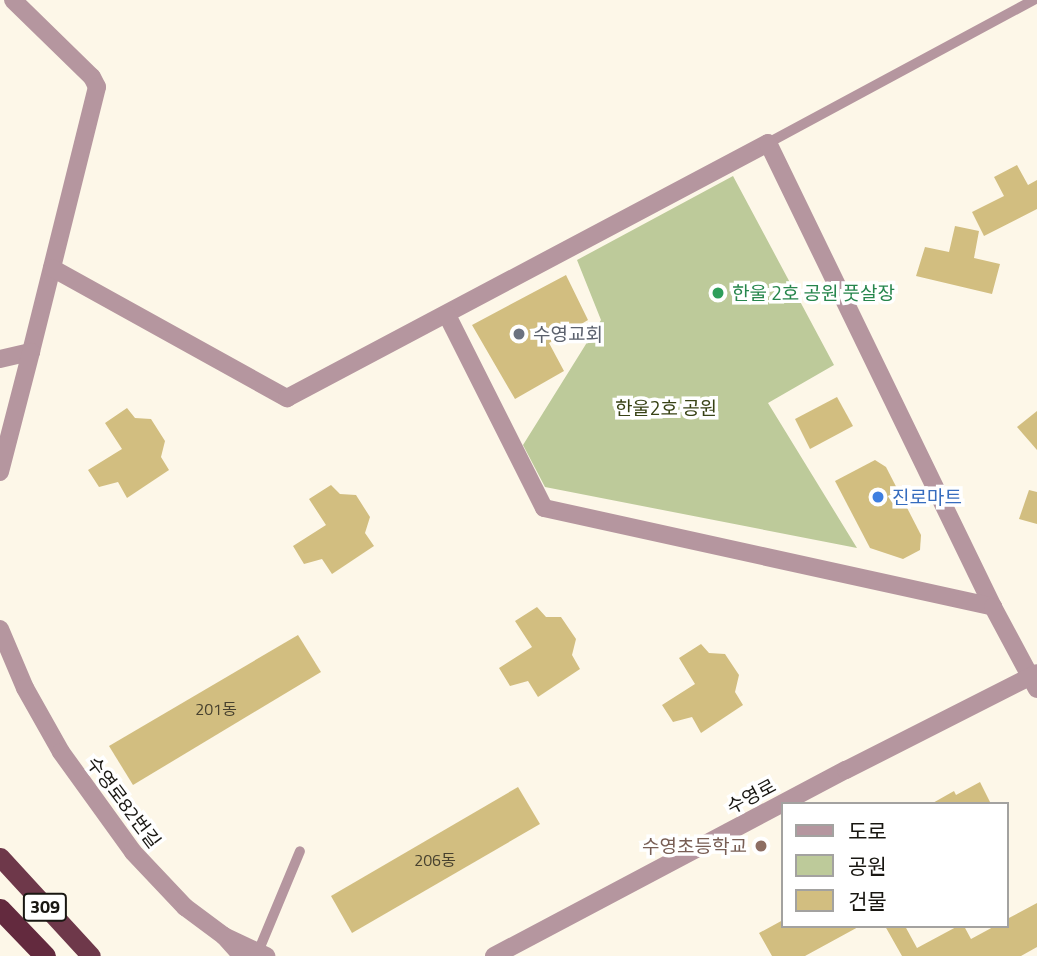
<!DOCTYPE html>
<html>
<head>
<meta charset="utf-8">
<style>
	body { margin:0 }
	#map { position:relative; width:1037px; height:956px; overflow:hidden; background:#fdf7e8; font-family:"Titillium Web","Noto Sans KR",sans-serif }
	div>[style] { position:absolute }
	.green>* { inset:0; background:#bdca9a }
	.building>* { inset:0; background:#d2be80 }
	.service>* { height:10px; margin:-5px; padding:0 5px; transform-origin:5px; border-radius:5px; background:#b5969f }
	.minor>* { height:18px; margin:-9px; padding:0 9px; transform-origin:9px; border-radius:9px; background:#b5969f }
	.tertiary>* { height:18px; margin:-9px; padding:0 9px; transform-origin:9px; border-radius:9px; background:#b5969f }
	.trunk>* { height:19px; margin:-9.5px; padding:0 9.5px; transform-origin:9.5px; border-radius:9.5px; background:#6e384a }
	.motorway>* { height:21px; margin:-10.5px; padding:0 10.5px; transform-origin:10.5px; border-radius:10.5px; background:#632a3e }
	.dots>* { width:19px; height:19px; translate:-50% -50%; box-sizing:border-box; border:4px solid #fff; border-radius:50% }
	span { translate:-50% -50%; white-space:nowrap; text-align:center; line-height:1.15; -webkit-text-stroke:7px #fff; paint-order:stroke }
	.number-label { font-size:16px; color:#47412e }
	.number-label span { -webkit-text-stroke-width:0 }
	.shield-label span { padding:2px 5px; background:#fff; border:2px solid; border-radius:5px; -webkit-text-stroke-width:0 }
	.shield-label { font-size:18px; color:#191712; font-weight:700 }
	.leisure-label { font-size:19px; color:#27864d }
	.left { translate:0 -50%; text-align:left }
	.worship-label { font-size:19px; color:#5b616d }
	.park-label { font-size:19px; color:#384215 }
	.shop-label { font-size:19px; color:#366cbe }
	.street-label { font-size:19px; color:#191712 }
	.education-label { font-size:19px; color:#785e54 }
	.right { translate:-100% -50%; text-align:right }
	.legend { position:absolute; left:781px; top:802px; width:228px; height:126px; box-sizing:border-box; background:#fff; border:2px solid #a3a2a0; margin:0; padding:9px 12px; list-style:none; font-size:21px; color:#191712 }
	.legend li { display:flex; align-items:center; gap:14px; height:35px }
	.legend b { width:35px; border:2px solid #a3a2a0 }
</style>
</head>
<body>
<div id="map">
	<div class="green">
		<i style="clip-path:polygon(733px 176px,834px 365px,768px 403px,857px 548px,545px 487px,523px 445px,601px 320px,577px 260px)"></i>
	</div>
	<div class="building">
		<i style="clip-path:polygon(1017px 165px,1028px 185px,1037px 180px,1037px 209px,984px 236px,972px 212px,1004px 196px,994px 177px)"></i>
		<i style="clip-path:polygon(955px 226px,979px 231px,974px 258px,1000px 264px,992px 294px,916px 276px,925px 247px,949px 252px)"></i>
		<i style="clip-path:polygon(566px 275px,588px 320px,549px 343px,564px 371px,515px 399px,472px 325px)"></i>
		<i style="clip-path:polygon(837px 397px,853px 426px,810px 449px,795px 419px)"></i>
		<i style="clip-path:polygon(127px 408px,135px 418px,151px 419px,165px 441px,161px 457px,169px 470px,127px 498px,118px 482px,99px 487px,88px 470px,122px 449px,105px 423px)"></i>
		<i style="clip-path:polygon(1037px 411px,1037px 450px,1017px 427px)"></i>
		<i style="clip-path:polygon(875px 460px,886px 467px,921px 535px,920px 550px,903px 559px,870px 548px,835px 481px)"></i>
		<i style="clip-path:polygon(331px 485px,340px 494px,356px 495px,370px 517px,365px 533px,374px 546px,332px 574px,322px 559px,304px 564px,293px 546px,326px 525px,309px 499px)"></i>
		<i style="clip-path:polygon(1029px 490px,1037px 492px,1037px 524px,1019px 519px)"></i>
		<i style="clip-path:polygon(537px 607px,546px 617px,561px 617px,576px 639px,572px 655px,580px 669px,538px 697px,528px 681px,510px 686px,499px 668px,532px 647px,515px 621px)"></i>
		<i style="clip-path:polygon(298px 635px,321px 672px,133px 785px,109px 746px)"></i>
		<i style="clip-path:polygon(701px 644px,709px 653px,725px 654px,739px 675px,735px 692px,743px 705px,701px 733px,692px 717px,673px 722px,662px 705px,695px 684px,679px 658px)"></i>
		<i style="clip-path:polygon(980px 782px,991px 804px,931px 804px,954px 791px,956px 795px)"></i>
		<i style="clip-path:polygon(518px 787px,540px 824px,352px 933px,331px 896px)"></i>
		<i style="clip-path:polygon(1037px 903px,1037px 947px,1021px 956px,902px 956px,885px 926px,905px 926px,917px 948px,958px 926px,964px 926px,971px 939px,995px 926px,1007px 926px,1007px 919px)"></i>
		<i style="clip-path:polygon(783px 920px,783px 926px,860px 926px,805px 956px,772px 956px,759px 933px)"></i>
	</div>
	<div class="service">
		<i style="left:768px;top:143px;width:302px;rotate:-28.3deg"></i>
		<i style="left:258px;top:952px;width:109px;rotate:-67.4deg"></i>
	</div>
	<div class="minor">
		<i style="left:13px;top:0;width:110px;rotate:44.3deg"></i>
		<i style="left:92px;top:77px;width:11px;rotate:63deg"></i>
		<i style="left:97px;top:87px;width:273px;rotate:104deg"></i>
		<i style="left:52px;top:268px;width:269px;rotate:29deg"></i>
		<i style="left:287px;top:398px;width:544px;rotate:-27.93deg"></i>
		<i style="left:768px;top:143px;width:516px;rotate:64.13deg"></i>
		<i style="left:447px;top:315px;width:216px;rotate:63.3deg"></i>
		<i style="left:544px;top:508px;width:460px;rotate:12.4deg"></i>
		<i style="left:993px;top:607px;width:93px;rotate:61.8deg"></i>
		<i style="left:0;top:359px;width:32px;rotate:-13deg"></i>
		<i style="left:31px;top:352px;width:124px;rotate:104.5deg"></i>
		<i style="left:0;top:629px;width:64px;rotate:67deg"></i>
		<i style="left:25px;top:688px;width:73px;rotate:60.6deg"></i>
		<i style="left:61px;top:752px;width:123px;rotate:54.2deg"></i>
		<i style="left:133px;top:852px;width:76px;rotate:46.6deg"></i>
		<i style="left:185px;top:907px;width:49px;rotate:36.6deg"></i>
		<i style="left:224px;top:936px;width:47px;rotate:25.5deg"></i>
	</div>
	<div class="tertiary">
		<i style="left:224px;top:936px;width:27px;rotate:48deg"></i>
		<i style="left:494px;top:956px;width:398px;rotate:-27.9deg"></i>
		<i style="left:846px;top:770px;width:214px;rotate:-26.9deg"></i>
	</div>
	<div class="trunk">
		<i style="left:0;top:857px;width:134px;rotate:47.4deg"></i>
	</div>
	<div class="motorway">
		<i style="left:0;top:909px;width:65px;rotate:46.2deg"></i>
	</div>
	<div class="dots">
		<i style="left:718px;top:293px;background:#2e9e5b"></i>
		<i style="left:519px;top:334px;background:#6b7280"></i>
		<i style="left:878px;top:497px;background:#3f7fe0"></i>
		<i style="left:761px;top:846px;background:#8d6e63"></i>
	</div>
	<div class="number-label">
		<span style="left:216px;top:709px">201동</span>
		<span style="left:435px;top:860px">206동</span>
	</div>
	<div class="shield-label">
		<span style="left:45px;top:907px">309</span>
	</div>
	<div class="leisure-label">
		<span class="left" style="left:732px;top:293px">한울 2호 공원 풋살장</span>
	</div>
	<div class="worship-label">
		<span class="left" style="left:533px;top:334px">수영교회</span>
	</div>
	<div class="park-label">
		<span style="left:666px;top:408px">한울2호 공원</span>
	</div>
	<div class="shop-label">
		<span class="left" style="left:892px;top:497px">진로마트</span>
	</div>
	<div class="street-label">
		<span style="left:751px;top:796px;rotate:-28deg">수영로</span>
		<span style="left:124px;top:802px;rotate:53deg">수영로82번길</span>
	</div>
	<div class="education-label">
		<span class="right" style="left:747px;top:846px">수영초등학교</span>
	</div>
	<ul class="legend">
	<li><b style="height:9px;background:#b5969f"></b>도로</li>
	<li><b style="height:19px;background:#bdca9a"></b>공원</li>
	<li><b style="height:19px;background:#d2be80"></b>건물</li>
	</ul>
</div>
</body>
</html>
